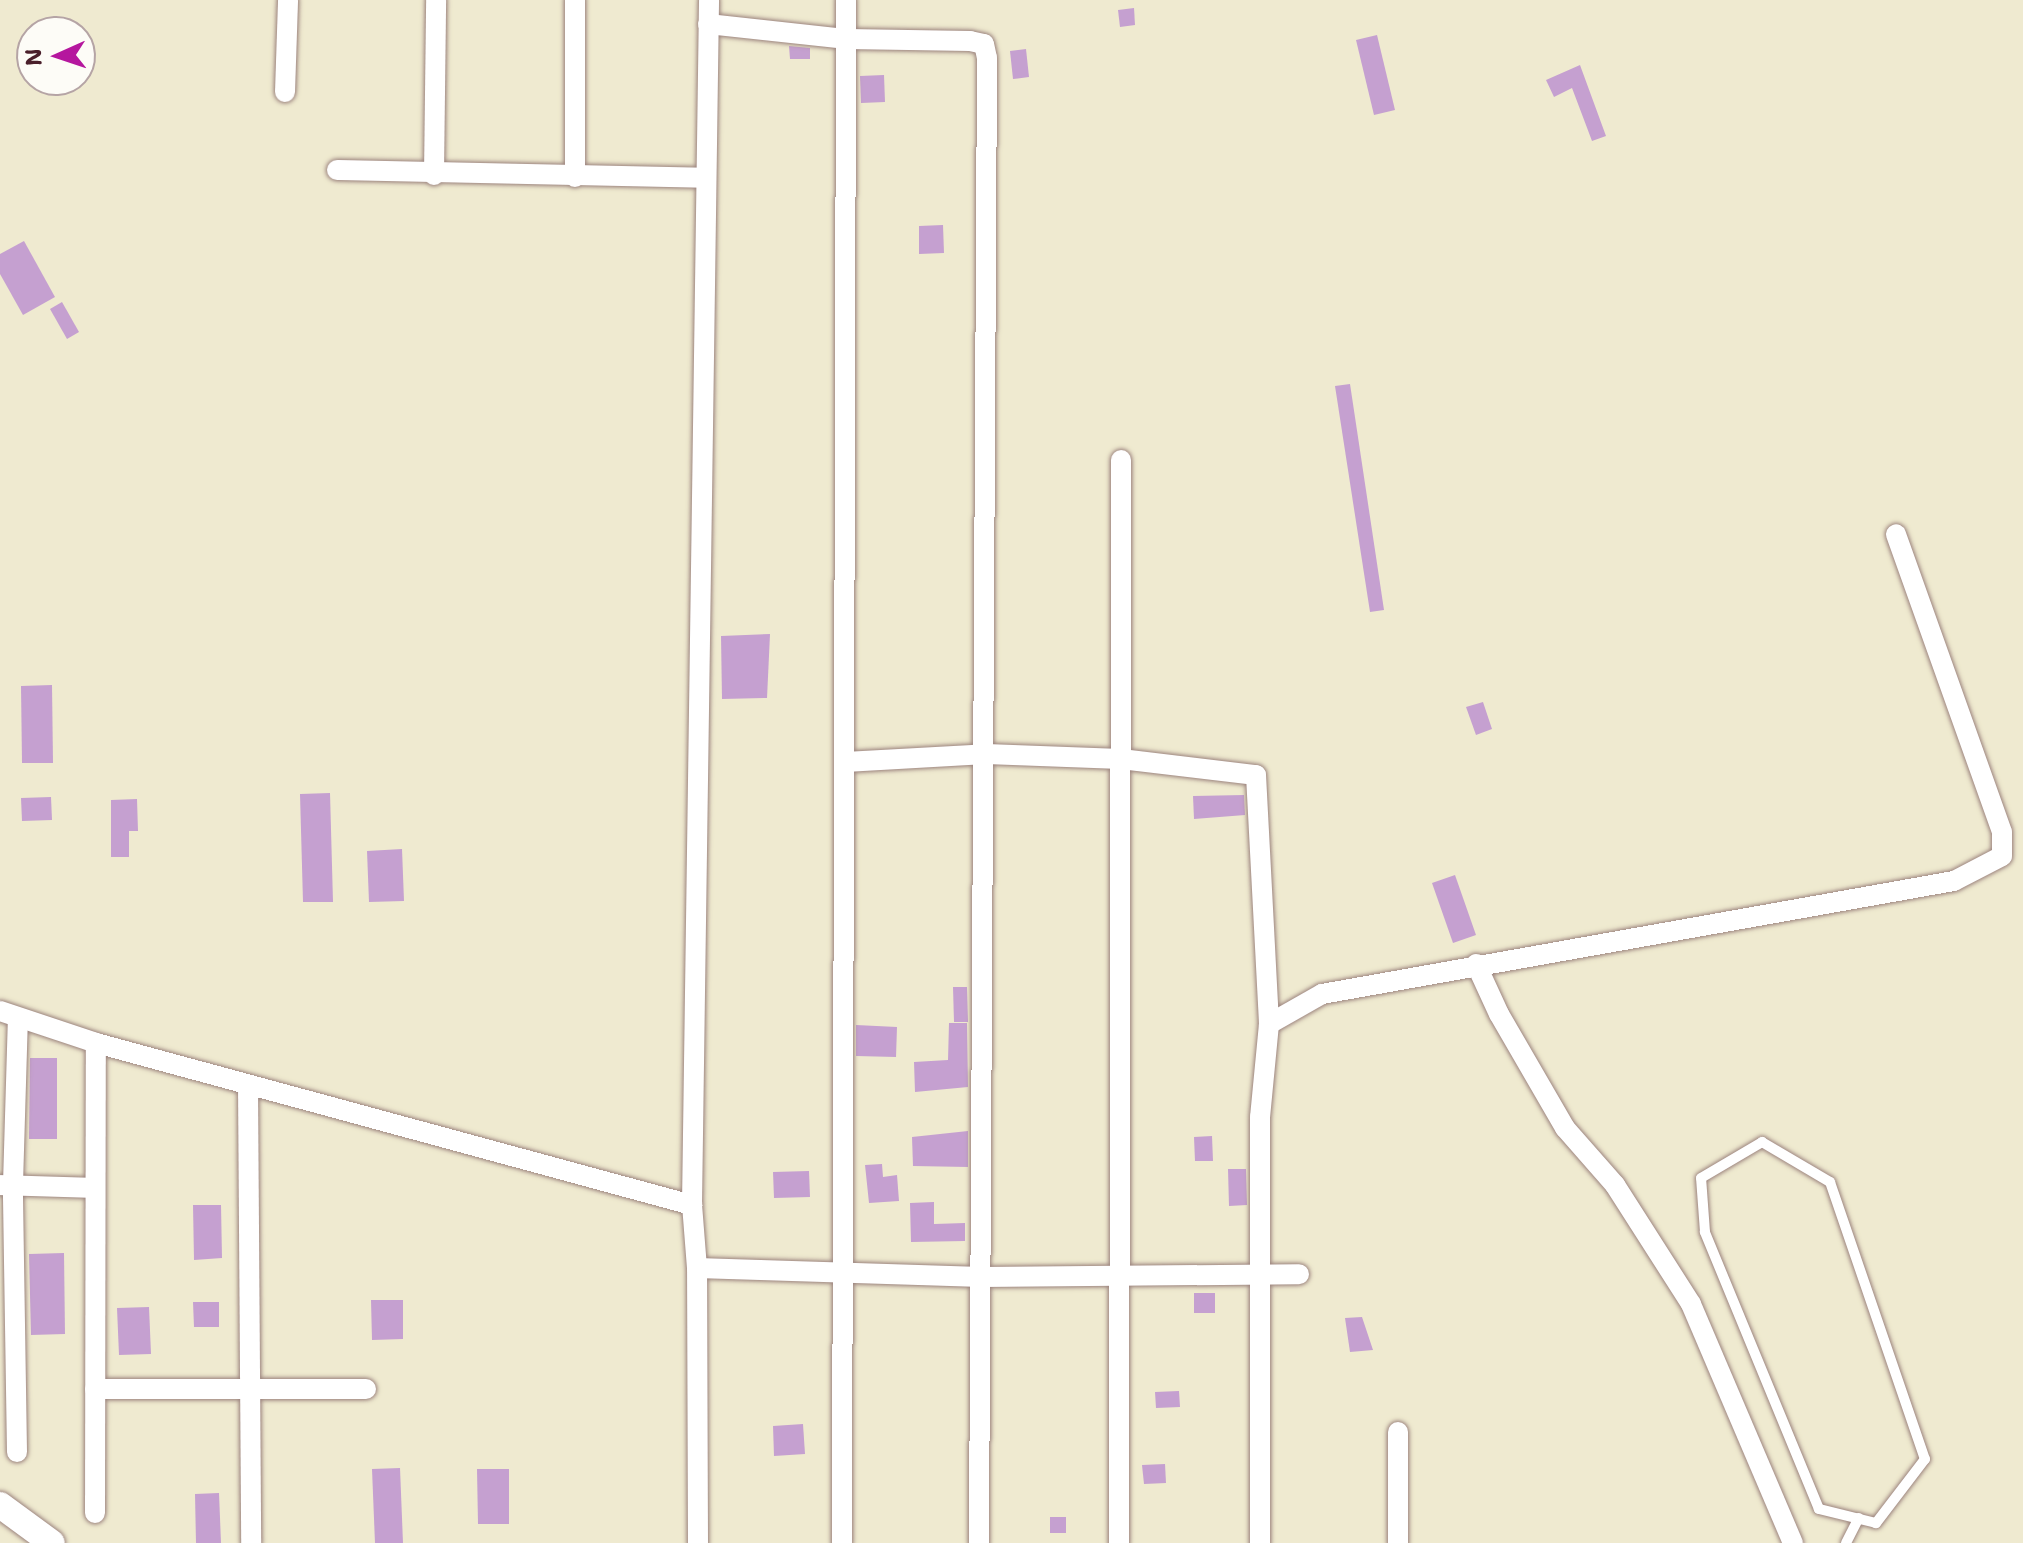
<!DOCTYPE html>
<html>
<head>
<meta charset="utf-8">
<style>
	body { margin:0 }
	#map { position:relative; width:2023px; height:1543px; overflow:hidden; background:#efead0; font-family:"Shantell Sans",sans-serif }
	div>[style] { position:absolute }
	.building>* { inset:0; background:#c5a0d0 }
	.roads { filter:drop-shadow(0 0 2px #9c847e) drop-shadow(0 0 2px #9c847e) }
	.service>* { height:10px; margin:-5px; padding:0 5px; transform-origin:5px; border-radius:5px; background:#fff }
	.minor>* { height:20px; margin:-10px; padding:0 10px; transform-origin:10px; border-radius:10px; background:#fff }
	.tertiary>* { height:26px; margin:-13px; padding:0 13px; transform-origin:13px; border-radius:13px; background:#fff }
	span { translate:-50% -50%; white-space:nowrap; text-align:center; line-height:1.15; -webkit-text-stroke:7px #fdfcf7; paint-order:stroke }
	.north { position:absolute; left:16px; top:16px; width:80px; height:80px; box-sizing:border-box; background:#fdfcf7; border:2px solid #b5a4a5; border-radius:50%; rotate:267deg; font-size:22px; font-weight:700; line-height:32px; text-align:center; color:#4a1f2b }
	.north::after { content:''; display:block; margin:auto; width:28px; height:36px; background:#b5179e; clip-path:polygon(50% 0,100% 100%,50% 72%,0 100%) }
</style>
</head>
<body>
<div id="map">
	<div class="building">
		<i style="clip-path:polygon(1134px 8px,1135px 25px,1120px 27px,1118px 10px)"></i>
		<i style="clip-path:polygon(1377px 35px,1395px 110px,1374px 115px,1356px 40px)"></i>
		<i style="clip-path:polygon(789px 46px,810px 48px,810px 59px,790px 59px)"></i>
		<i style="clip-path:polygon(1026px 49px,1029px 77px,1013px 79px,1010px 51px)"></i>
		<i style="clip-path:polygon(1580px 65px,1606px 136px,1592px 141px,1572px 88px,1554px 97px,1546px 80px)"></i>
		<i style="clip-path:polygon(884px 75px,885px 102px,861px 103px,860px 76px)"></i>
		<i style="clip-path:polygon(943px 225px,944px 253px,919px 254px,919px 226px)"></i>
		<i style="clip-path:polygon(24px 241px,55px 297px,23px 315px,0 274px,0 254px)"></i>
		<i style="clip-path:polygon(62px 302px,79px 332px,67px 339px,50px 309px)"></i>
		<i style="clip-path:polygon(1350px 384px,1384px 610px,1370px 612px,1335px 386px)"></i>
		<i style="clip-path:polygon(770px 634px,767px 698px,722px 699px,721px 636px)"></i>
		<i style="clip-path:polygon(52px 685px,53px 763px,22px 763px,21px 686px)"></i>
		<i style="clip-path:polygon(1483px 702px,1492px 729px,1476px 735px,1466px 707px)"></i>
		<i style="clip-path:polygon(330px 793px,333px 902px,303px 902px,300px 794px)"></i>
		<i style="clip-path:polygon(1244px 795px,1245px 815px,1194px 819px,1193px 796px)"></i>
		<i style="clip-path:polygon(51px 797px,52px 820px,22px 821px,21px 798px)"></i>
		<i style="clip-path:polygon(137px 799px,138px 831px,129px 831px,129px 857px,111px 857px,111px 800px)"></i>
		<i style="clip-path:polygon(402px 849px,404px 901px,369px 902px,367px 851px)"></i>
		<i style="clip-path:polygon(1455px 875px,1476px 935px,1453px 943px,1432px 883px)"></i>
		<i style="clip-path:polygon(953px 987px,967px 987px,968px 1022px,954px 1022px)"></i>
		<i style="clip-path:polygon(949px 1023px,967px 1023px,968px 1087px,915px 1092px,914px 1062px,948px 1060px)"></i>
		<i style="clip-path:polygon(856px 1025px,897px 1027px,896px 1057px,856px 1056px)"></i>
		<i style="clip-path:polygon(30px 1058px,57px 1058px,57px 1139px,29px 1139px)"></i>
		<i style="clip-path:polygon(968px 1131px,968px 1167px,913px 1166px,912px 1137px)"></i>
		<i style="clip-path:polygon(1212px 1136px,1213px 1161px,1195px 1161px,1194px 1137px)"></i>
		<i style="clip-path:polygon(882px 1164px,883px 1177px,897px 1175px,899px 1201px,869px 1203px,865px 1165px)"></i>
		<i style="clip-path:polygon(1228px 1169px,1246px 1169px,1247px 1205px,1229px 1206px)"></i>
		<i style="clip-path:polygon(809px 1171px,810px 1197px,774px 1198px,773px 1172px)"></i>
		<i style="clip-path:polygon(934px 1202px,934px 1224px,965px 1223px,965px 1241px,911px 1242px,910px 1203px)"></i>
		<i style="clip-path:polygon(193px 1205px,221px 1205px,222px 1258px,194px 1260px)"></i>
		<i style="clip-path:polygon(64px 1253px,65px 1334px,31px 1335px,29px 1254px)"></i>
		<i style="clip-path:polygon(1194px 1293px,1215px 1293px,1215px 1313px,1194px 1313px)"></i>
		<i style="clip-path:polygon(371px 1300px,403px 1300px,403px 1339px,372px 1340px)"></i>
		<i style="clip-path:polygon(193px 1302px,219px 1302px,219px 1327px,194px 1327px)"></i>
		<i style="clip-path:polygon(149px 1307px,151px 1354px,119px 1355px,117px 1308px)"></i>
		<i style="clip-path:polygon(1362px 1317px,1373px 1350px,1350px 1352px,1345px 1318px)"></i>
		<i style="clip-path:polygon(1179px 1391px,1180px 1407px,1156px 1408px,1155px 1392px)"></i>
		<i style="clip-path:polygon(803px 1424px,805px 1454px,774px 1456px,773px 1426px)"></i>
		<i style="clip-path:polygon(1165px 1464px,1166px 1483px,1144px 1484px,1142px 1465px)"></i>
		<i style="clip-path:polygon(400px 1468px,403px 1543px,375px 1543px,372px 1469px)"></i>
		<i style="clip-path:polygon(477px 1469px,509px 1469px,509px 1524px,478px 1524px)"></i>
		<i style="clip-path:polygon(219px 1493px,221px 1543px,196px 1543px,195px 1494px)"></i>
		<i style="clip-path:polygon(1050px 1517px,1066px 1517px,1066px 1533px,1050px 1533px)"></i>
	</div>
	<div class="roads">
		<div class="service">
			<i style="left:1762px;top:1142px;width:79px;rotate:30.5deg"></i>
			<i style="left:1830px;top:1182px;width:293px;rotate:71.1deg"></i>
			<i style="left:1925px;top:1459px;width:81px;rotate:127.4deg"></i>
			<i style="left:1876px;top:1523px;width:59px;rotate:-166.2deg"></i>
			<i style="left:1819px;top:1509px;width:300px;rotate:-112.4deg"></i>
			<i style="left:1705px;top:1232px;width:54px;rotate:-94.2deg"></i>
			<i style="left:1701px;top:1178px;width:71px;rotate:-30.5deg"></i>
			<i style="left:1846px;top:1543px;width:28px;rotate:-63deg"></i>
		</div>
		<div class="minor">
			<i style="left:575px;top:0;width:177px;rotate:90deg"></i>
			<i style="left:708px;top:24px;width:140px;rotate:6.2deg"></i>
			<i style="left:847px;top:39px;width:123px;rotate:0.9deg"></i>
			<i style="left:970px;top:41px;width:14px;rotate:12deg"></i>
			<i style="left:984px;top:44px;width:14px;rotate:78deg"></i>
			<i style="left:987px;top:58px;width:1485px;rotate:90.31deg"></i>
			<i style="left:285px;top:92px;width:92px;rotate:-88.1deg"></i>
			<i style="left:337px;top:170px;width:369px;rotate:1.2deg"></i>
			<i style="left:434px;top:175px;width:175px;rotate:-89.3deg"></i>
			<i style="left:845px;top:762px;width:141px;rotate:-3.2deg"></i>
			<i style="left:986px;top:754px;width:135px;rotate:2.1deg"></i>
			<i style="left:1121px;top:759px;width:136px;rotate:6.8deg"></i>
			<i style="left:1256px;top:775px;width:249px;rotate:87deg"></i>
			<i style="left:1269px;top:1024px;width:93px;rotate:95.5deg"></i>
			<i style="left:1260px;top:1117px;width:426px;rotate:90deg"></i>
			<i style="left:1476px;top:964px;width:55px;rotate:65.3deg"></i>
			<i style="left:1499px;top:1014px;width:132px;rotate:59.9deg"></i>
			<i style="left:1565px;top:1128px;width:76px;rotate:48.7deg"></i>
			<i style="left:1615px;top:1185px;width:141px;rotate:57.4deg"></i>
			<i style="left:1691px;top:1304px;width:260px;rotate:66.9deg"></i>
			<i style="left:0;top:1011px;width:101px;rotate:18.4deg"></i>
			<i style="left:96px;top:1043px;width:618px;rotate:15.21deg"></i>
			<i style="left:1269px;top:1024px;width:61px;rotate:-29.5deg"></i>
			<i style="left:1322px;top:994px;width:642px;rotate:-10.14deg"></i>
			<i style="left:1954px;top:881px;width:54px;rotate:-27.5deg"></i>
			<i style="left:2002px;top:856px;width:24px;rotate:-90deg"></i>
			<i style="left:2002px;top:832px;width:316px;rotate:-109.6deg"></i>
			<i style="left:248px;top:1085px;width:458px;rotate:89.6deg"></i>
			<i style="left:0;top:1185px;width:95px;rotate:1.8deg"></i>
			<i style="left:697px;top:1268px;width:285px;rotate:1.8deg"></i>
			<i style="left:982px;top:1277px;width:317px;rotate:-0.5deg"></i>
			<i style="left:95px;top:1389px;width:271px"></i>
			<i style="left:1398px;top:1432px;width:111px;rotate:90deg"></i>
			<i style="left:17px;top:1452px;width:268px;rotate:-90.9deg"></i>
			<i style="left:13px;top:1184px;width:165px;rotate:-88.3deg"></i>
			<i style="left:95px;top:1513px;width:470px;rotate:-89.9deg"></i>
			<i style="left:698px;top:1543px;width:275px;rotate:-90.2deg"></i>
			<i style="left:697px;top:1268px;width:63px;rotate:-94.5deg"></i>
			<i style="left:692px;top:1205px;width:1205px;rotate:-89.19deg"></i>
			<i style="left:842px;top:1543px;width:1543px;rotate:-89.85deg"></i>
			<i style="left:1119px;top:1543px;width:1083px;rotate:-89.89deg"></i>
		</div>
		<div class="tertiary">
			<i style="left:0;top:1505px;width:64px;rotate:36.2deg"></i>
		</div>
	</div>
	<div class="north">N</div>
</div>
</body>
</html>
